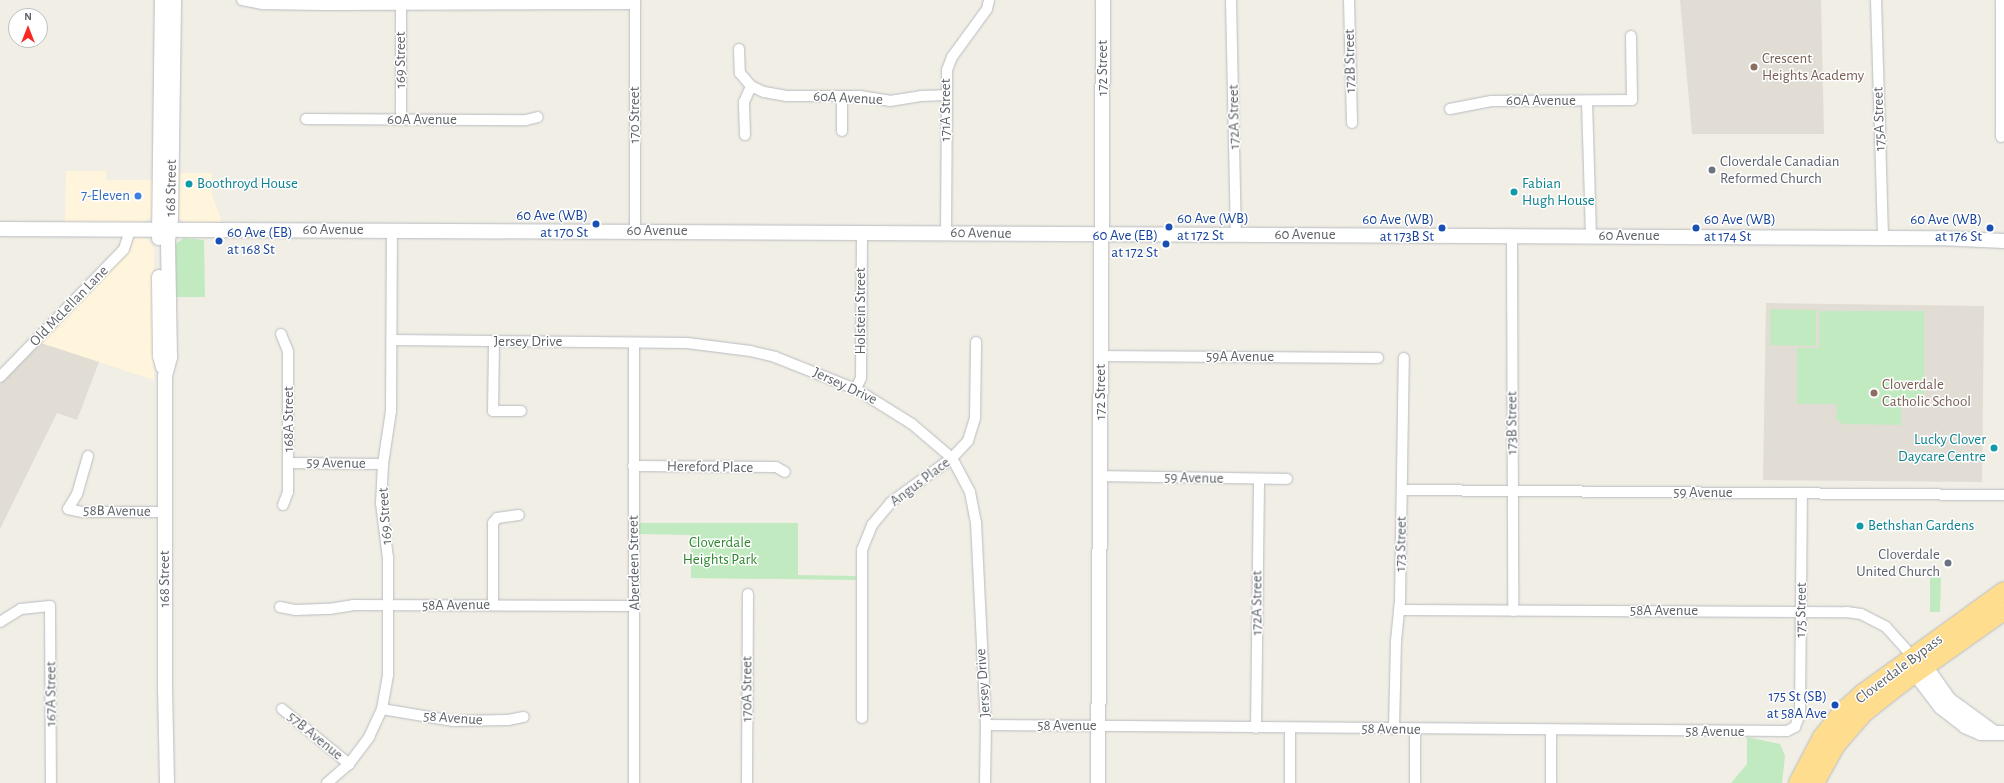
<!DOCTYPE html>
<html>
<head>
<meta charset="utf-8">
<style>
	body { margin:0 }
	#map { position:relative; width:2004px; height:783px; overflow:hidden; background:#f1eee5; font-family:"Alegreya Sans",sans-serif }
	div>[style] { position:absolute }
	.commercial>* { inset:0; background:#fff5dc }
	.education>* { inset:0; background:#e1ddd4 }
	.green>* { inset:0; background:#c2eac0 }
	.roads { filter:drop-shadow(0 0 1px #b8bcc0) drop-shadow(0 0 1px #b8bcc0) }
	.street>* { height:10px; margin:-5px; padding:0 5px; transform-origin:5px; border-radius:5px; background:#fff }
	.secondary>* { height:14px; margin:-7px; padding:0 7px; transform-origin:7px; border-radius:7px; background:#fff }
	.highway>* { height:18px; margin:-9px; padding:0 9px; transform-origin:9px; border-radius:9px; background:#ffdd8e }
	.dots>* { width:11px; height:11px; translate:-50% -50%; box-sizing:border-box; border:2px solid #fff; border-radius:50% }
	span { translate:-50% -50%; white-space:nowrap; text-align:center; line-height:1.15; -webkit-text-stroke:3px #fff; paint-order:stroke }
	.education-label { font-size:15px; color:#785e54 }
	.left { translate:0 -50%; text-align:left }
	.street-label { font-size:15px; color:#5d6267 }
	.worship-label { font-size:15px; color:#5b616d }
	.right { translate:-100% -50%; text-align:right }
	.culture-label { font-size:15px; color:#0d838f }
	.shop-label { font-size:15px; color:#366cbe }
	.transit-label { font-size:15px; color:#164399 }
	.park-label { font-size:15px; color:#2d862d }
	.north { position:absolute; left:8px; top:8px; width:40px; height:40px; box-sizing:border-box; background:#fff; border:1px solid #bec0c2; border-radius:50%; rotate:0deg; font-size:11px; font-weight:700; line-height:16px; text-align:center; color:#5d6267 }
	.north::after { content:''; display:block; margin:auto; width:14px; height:18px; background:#fa2822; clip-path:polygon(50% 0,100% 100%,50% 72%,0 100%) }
</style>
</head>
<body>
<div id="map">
	<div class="commercial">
		<i style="clip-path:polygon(66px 171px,106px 171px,106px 180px,153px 180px,152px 217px,141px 223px,65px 223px)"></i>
		<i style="clip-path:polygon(176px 173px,212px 173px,212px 196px,221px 218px,220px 222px,186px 223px,179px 219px)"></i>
		<i style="clip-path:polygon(133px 237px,147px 238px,154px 249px,154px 380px,41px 343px,125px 252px)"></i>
	</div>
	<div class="education">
		<i style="clip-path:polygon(1680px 0,1821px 0,1824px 134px,1692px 134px)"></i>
		<i style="clip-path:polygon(1766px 303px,1984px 306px,1982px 482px,1763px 480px)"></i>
		<i style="clip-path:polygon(41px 343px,99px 362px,77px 420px,57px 413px,0 529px,0 384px)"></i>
	</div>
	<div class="green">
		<i style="clip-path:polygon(184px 238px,204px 240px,205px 297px,175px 297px,174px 245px)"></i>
		<i style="clip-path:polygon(1770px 309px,1816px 310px,1816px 346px,1770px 345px)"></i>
		<i style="clip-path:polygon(1819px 311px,1924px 311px,1924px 404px,1869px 404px,1901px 405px,1901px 425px,1843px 424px,1836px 419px,1837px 404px,1797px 404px,1797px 348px,1819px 348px)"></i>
		<i style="clip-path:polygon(639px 523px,798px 523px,798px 575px,856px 576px,856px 580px,691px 578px,691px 535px,639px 534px)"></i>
		<i style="clip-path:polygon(1930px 576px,1941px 576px,1940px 612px,1930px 612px)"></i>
		<i style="clip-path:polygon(1747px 737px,1780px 744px,1785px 756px,1782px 783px,1731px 783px,1747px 764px)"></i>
	</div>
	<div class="roads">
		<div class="street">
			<i style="left:242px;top:0;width:21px;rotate:11deg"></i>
			<i style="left:263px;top:4px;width:60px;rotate:1deg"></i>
			<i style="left:323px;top:5px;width:312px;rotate:-0.2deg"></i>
			<i style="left:1231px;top:0;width:234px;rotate:88.8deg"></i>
			<i style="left:1349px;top:0;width:123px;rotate:88.6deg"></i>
			<i style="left:1876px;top:0;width:238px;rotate:88.3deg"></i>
			<i style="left:2001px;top:0;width:137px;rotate:90deg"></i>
			<i style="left:739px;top:49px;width:24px;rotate:88deg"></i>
			<i style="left:740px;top:73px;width:17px;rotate:50deg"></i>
			<i style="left:751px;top:86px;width:14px;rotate:25deg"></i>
			<i style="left:764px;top:92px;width:23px;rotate:10deg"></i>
			<i style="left:787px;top:96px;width:73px"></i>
			<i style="left:860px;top:96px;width:30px;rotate:9deg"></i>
			<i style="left:890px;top:101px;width:31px;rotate:-9deg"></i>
			<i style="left:921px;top:96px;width:25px;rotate:-2deg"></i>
			<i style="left:1587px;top:101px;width:135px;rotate:88.3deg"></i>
			<i style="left:1450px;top:109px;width:42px;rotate:-11deg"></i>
			<i style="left:1491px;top:101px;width:141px;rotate:-0.4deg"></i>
			<i style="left:1632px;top:100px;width:64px;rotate:-90.9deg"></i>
			<i style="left:306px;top:119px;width:220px;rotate:0.3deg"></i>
			<i style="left:526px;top:120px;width:12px;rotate:-14deg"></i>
			<i style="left:401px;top:120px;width:120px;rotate:-90deg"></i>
			<i style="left:842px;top:131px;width:35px;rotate:-90deg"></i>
			<i style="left:745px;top:135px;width:33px;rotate:-92deg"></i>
			<i style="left:744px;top:102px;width:17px;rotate:-66deg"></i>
			<i style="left:635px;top:231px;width:231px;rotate:-90deg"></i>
			<i style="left:946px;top:233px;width:163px;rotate:-89.6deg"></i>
			<i style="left:947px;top:70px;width:14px;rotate:-69deg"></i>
			<i style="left:952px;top:57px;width:59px;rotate:-53.9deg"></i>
			<i style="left:987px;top:9px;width:9px;rotate:-77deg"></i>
			<i style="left:1512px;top:236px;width:375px;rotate:89.8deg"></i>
			<i style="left:281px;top:334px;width:18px;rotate:68deg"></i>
			<i style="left:288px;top:351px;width:141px;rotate:90deg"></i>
			<i style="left:288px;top:492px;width:14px;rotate:111deg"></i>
			<i style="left:392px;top:340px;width:295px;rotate:0.6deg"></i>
			<i style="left:687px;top:343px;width:64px;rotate:7.2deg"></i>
			<i style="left:750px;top:351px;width:26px;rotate:13deg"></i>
			<i style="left:775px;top:357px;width:87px;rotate:21.6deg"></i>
			<i style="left:856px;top:389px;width:66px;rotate:32deg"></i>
			<i style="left:912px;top:424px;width:52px;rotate:40.4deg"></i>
			<i style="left:952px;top:458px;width:38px;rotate:62deg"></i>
			<i style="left:970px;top:492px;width:31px;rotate:79deg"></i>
			<i style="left:976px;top:522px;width:203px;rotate:87.2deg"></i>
			<i style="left:986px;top:725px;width:58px;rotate:91deg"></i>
			<i style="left:494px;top:342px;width:69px;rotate:90.8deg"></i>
			<i style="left:493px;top:411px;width:28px"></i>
			<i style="left:634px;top:343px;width:440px;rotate:90deg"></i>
			<i style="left:1101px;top:356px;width:277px;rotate:0.4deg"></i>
			<i style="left:0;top:377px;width:178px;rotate:-45.9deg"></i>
			<i style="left:124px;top:249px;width:20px;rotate:-72deg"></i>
			<i style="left:856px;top:389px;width:12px;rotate:-66deg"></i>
			<i style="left:861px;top:378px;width:146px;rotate:-89.6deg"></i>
			<i style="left:88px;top:456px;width:40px;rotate:106deg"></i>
			<i style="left:77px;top:494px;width:17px;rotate:121deg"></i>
			<i style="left:68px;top:509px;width:14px;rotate:12deg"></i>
			<i style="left:82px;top:512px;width:84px"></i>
			<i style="left:289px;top:463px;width:94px;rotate:0.6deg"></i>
			<i style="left:633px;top:466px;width:143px;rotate:0.4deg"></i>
			<i style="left:776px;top:467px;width:10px;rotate:29deg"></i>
			<i style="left:1100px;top:476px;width:187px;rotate:0.9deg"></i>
			<i style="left:1402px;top:490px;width:602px;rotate:0.48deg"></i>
			<i style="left:493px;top:605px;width:82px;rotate:-90deg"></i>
			<i style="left:493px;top:523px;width:6px;rotate:-51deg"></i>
			<i style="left:497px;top:518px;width:22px;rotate:-8deg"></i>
			<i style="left:280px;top:607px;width:16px;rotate:11deg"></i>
			<i style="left:296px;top:610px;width:33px;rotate:-2deg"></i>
			<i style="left:329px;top:609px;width:24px;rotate:-9deg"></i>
			<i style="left:353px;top:605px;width:280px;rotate:0.2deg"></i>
			<i style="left:1399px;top:610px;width:448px;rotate:0.3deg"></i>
			<i style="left:1847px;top:612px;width:14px;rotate:8deg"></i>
			<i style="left:1861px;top:614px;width:28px;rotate:27deg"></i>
			<i style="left:1886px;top:627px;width:39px;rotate:48deg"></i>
			<i style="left:0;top:622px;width:25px;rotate:-32deg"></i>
			<i style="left:21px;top:609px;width:29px;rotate:-6deg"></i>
			<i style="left:50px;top:606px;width:177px;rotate:89.7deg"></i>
			<i style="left:282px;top:709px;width:87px;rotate:39.4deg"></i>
			<i style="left:382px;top:709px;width:72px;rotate:9.6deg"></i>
			<i style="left:453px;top:721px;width:55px;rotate:-1deg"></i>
			<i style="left:508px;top:720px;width:16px;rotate:-11deg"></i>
			<i style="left:862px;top:718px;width:168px;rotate:-90deg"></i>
			<i style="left:862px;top:550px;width:27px;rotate:-68deg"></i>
			<i style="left:872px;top:525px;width:30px;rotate:-50deg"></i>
			<i style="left:891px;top:502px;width:75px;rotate:-35.8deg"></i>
			<i style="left:952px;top:458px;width:23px;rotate:-47deg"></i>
			<i style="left:968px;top:441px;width:24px;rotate:-73deg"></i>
			<i style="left:975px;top:418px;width:76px;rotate:-89.2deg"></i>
			<i style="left:986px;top:725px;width:801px;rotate:0.43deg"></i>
			<i style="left:1787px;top:731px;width:9px;rotate:-27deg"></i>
			<i style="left:1795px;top:727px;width:14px;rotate:-69deg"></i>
			<i style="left:1800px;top:714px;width:221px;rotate:-89.5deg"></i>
			<i style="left:1256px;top:728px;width:249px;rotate:-89.3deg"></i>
			<i style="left:1394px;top:729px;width:88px;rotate:-88.7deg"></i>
			<i style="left:1396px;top:641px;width:40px;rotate:-84.3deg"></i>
			<i style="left:1400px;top:601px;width:243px;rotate:-89.1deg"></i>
			<i style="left:327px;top:783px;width:29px;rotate:-41deg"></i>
			<i style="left:349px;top:764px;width:34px;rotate:-53deg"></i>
			<i style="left:369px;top:737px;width:31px;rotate:-65deg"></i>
			<i style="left:382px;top:709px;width:35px;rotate:-80deg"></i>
			<i style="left:388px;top:675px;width:117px;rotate:-90deg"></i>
			<i style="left:388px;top:558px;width:55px;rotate:-97.3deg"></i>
			<i style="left:381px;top:503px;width:39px;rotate:-87deg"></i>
			<i style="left:383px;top:464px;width:54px;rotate:-81.4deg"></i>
			<i style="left:391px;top:411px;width:181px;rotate:-89.7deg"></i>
			<i style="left:747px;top:783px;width:189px;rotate:-89.7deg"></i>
			<i style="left:1290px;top:783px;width:55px;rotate:-90deg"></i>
			<i style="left:1415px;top:783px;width:53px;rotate:-90deg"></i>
			<i style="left:1551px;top:783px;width:52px;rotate:-90deg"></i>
		</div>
		<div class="secondary">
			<i style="left:0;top:229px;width:1940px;rotate:0.27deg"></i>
			<i style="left:1940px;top:238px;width:64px;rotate:2.7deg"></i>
			<i style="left:159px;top:238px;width:238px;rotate:-89.3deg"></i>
			<i style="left:159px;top:277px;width:79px;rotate:89.3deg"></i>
			<i style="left:160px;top:356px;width:11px;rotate:75deg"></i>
			<i style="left:1918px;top:661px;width:9px;rotate:36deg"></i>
			<i style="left:1925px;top:666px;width:42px;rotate:54.8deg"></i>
			<i style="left:1949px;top:700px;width:54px;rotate:36deg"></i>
			<i style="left:1914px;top:663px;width:10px;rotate:84deg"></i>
			<i style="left:1915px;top:673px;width:43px;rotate:52.6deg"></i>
			<i style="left:1941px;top:707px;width:31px;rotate:38deg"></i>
			<i style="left:1965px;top:726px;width:17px;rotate:24deg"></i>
			<i style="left:1981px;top:733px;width:23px"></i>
			<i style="left:167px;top:783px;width:93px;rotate:-91.2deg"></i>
			<i style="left:165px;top:690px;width:314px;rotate:-90deg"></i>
			<i style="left:165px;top:376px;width:20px;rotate:-75deg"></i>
			<i style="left:170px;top:357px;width:117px;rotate:-91deg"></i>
			<i style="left:168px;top:240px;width:21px;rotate:-82deg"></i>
			<i style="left:171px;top:219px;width:219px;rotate:-89.2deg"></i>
			<i style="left:1098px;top:783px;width:783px;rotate:-89.63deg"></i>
		</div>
		<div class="highway">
			<i style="left:1798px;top:783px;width:52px;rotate:-62.4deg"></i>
			<i style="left:1822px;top:737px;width:32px;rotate:-51deg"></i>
			<i style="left:1842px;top:712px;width:28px;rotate:-42deg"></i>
			<i style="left:1863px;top:693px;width:174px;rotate:-35.9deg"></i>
			<i style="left:1815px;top:783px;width:43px;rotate:-61.1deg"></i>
			<i style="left:1836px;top:745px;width:43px;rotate:-48.8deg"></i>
			<i style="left:1864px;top:713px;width:48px;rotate:-38.3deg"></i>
			<i style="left:1902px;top:683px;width:125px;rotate:-35.2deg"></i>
		</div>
	</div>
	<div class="dots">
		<i style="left:1754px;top:67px;background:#8d6e63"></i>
		<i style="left:1712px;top:170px;background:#6b7280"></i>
		<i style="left:189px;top:184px;background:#0f9aa8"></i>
		<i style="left:1514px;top:192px;background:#0f9aa8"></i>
		<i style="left:138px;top:196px;background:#3f7fe0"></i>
		<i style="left:596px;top:224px;background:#1a4fb4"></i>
		<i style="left:1169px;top:227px;background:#1a4fb4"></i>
		<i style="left:1442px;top:228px;background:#1a4fb4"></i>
		<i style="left:1696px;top:228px;background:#1a4fb4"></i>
		<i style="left:1990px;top:228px;background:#1a4fb4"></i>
		<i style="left:219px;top:241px;background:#1a4fb4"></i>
		<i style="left:1166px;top:244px;background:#1a4fb4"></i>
		<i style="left:1874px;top:393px;background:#8d6e63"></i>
		<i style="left:1994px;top:448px;background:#0f9aa8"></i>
		<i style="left:1860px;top:526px;background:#0f9aa8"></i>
		<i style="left:1948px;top:563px;background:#6b7280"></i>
		<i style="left:1835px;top:705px;background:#1a4fb4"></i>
	</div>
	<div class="education-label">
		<span class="left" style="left:1762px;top:67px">Crescent<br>Heights Academy</span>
		<span class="left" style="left:1882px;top:393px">Cloverdale<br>Catholic School</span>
	</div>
	<div class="street-label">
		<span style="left:401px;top:60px;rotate:-90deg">169 Street</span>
		<span style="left:1350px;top:61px;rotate:-91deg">172B Street</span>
		<span style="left:1103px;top:68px;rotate:-90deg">172 Street</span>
		<span style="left:848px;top:98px;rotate:3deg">60A Avenue</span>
		<span style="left:1541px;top:101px">60A Avenue</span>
		<span style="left:946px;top:110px;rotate:-90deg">171A Street</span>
		<span style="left:635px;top:115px;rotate:-90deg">170 Street</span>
		<span style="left:1234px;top:117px;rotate:-91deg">172A Street</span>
		<span style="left:1879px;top:119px;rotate:-92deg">175A Street</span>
		<span style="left:422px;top:120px">60A Avenue</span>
		<span style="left:171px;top:188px;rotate:-89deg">168 Street</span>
		<span style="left:333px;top:230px">60 Avenue</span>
		<span style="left:657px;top:231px">60 Avenue</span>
		<span style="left:981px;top:233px;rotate:1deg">60 Avenue</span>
		<span style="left:1305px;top:235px">60 Avenue</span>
		<span style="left:1629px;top:236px">60 Avenue</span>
		<span style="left:69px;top:306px;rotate:-46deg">Old McLellan Lane</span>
		<span style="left:861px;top:311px;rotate:-90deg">Holstein Street</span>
		<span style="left:528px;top:342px">Jersey Drive</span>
		<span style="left:1240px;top:357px">59A Avenue</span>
		<span style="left:845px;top:386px;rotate:25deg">Jersey Drive</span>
		<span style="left:1101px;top:392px;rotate:-90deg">172 Street</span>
		<span style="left:289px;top:419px;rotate:-90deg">168A Street</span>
		<span style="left:1512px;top:423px;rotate:-90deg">173B Street</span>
		<span style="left:336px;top:463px;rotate:1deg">59 Avenue</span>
		<span style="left:710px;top:467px;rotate:1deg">Hereford Place</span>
		<span style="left:1194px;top:478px;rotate:1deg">59 Avenue</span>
		<span style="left:920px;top:482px;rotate:-37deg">Angus Place</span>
		<span style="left:1703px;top:493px">59 Avenue</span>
		<span style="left:117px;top:511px;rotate:1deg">58B Avenue</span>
		<span style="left:385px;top:516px;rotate:-94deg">169 Street</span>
		<span style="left:1401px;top:544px;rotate:-89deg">173 Street</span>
		<span style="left:634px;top:563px;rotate:-91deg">Aberdeen Street</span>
		<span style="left:165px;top:579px;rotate:-90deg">168 Street</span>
		<span style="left:1257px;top:603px;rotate:-90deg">172A Street</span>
		<span style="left:456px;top:605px;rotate:-1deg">58A Avenue</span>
		<span style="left:1801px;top:610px;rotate:-89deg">175 Street</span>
		<span style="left:1664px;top:611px">58A Avenue</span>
		<span style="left:1899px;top:669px;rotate:-37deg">Cloverdale Bypass</span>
		<span style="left:983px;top:683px;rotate:-94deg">Jersey Drive</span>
		<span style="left:747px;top:689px;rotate:-90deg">170A Street</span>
		<span style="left:51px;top:694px;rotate:-90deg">167A Street</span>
		<span style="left:453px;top:718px;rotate:4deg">58 Avenue</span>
		<span style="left:1067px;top:726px">58 Avenue</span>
		<span style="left:1391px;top:729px;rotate:1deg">58 Avenue</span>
		<span style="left:1715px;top:732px">58 Avenue</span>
		<span style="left:315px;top:736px;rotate:39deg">57B Avenue</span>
	</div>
	<div class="worship-label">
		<span class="left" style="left:1720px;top:170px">Cloverdale Canadian<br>Reformed Church</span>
		<span class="right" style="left:1940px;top:563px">Cloverdale<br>United Church</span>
	</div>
	<div class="culture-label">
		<span class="left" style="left:1522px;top:192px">Fabian<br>Hugh House</span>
		<span class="left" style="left:197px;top:184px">Boothroyd House</span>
		<span class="right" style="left:1986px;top:448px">Lucky Clover<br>Daycare Centre</span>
		<span class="left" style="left:1868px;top:526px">Bethshan Gardens</span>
	</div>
	<div class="shop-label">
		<span class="right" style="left:130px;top:196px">7-Eleven</span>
	</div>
	<div class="transit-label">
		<span class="right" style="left:588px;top:224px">60 Ave (WB)<br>at 170 St</span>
		<span class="left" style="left:1177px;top:227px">60 Ave (WB)<br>at 172 St</span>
		<span class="right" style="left:1434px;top:228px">60 Ave (WB)<br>at 173B St</span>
		<span class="left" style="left:1704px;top:228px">60 Ave (WB)<br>at 174 St</span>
		<span class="right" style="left:1982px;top:228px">60 Ave (WB)<br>at 176 St</span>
		<span class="left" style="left:227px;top:241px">60 Ave (EB)<br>at 168 St</span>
		<span class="right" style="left:1158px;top:244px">60 Ave (EB)<br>at 172 St</span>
		<span class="right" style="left:1827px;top:705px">175 St (SB)<br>at 58A Ave</span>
	</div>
	<div class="park-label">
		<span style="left:720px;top:551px">Cloverdale<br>Heights Park</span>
	</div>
	<div class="north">N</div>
</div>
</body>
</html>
